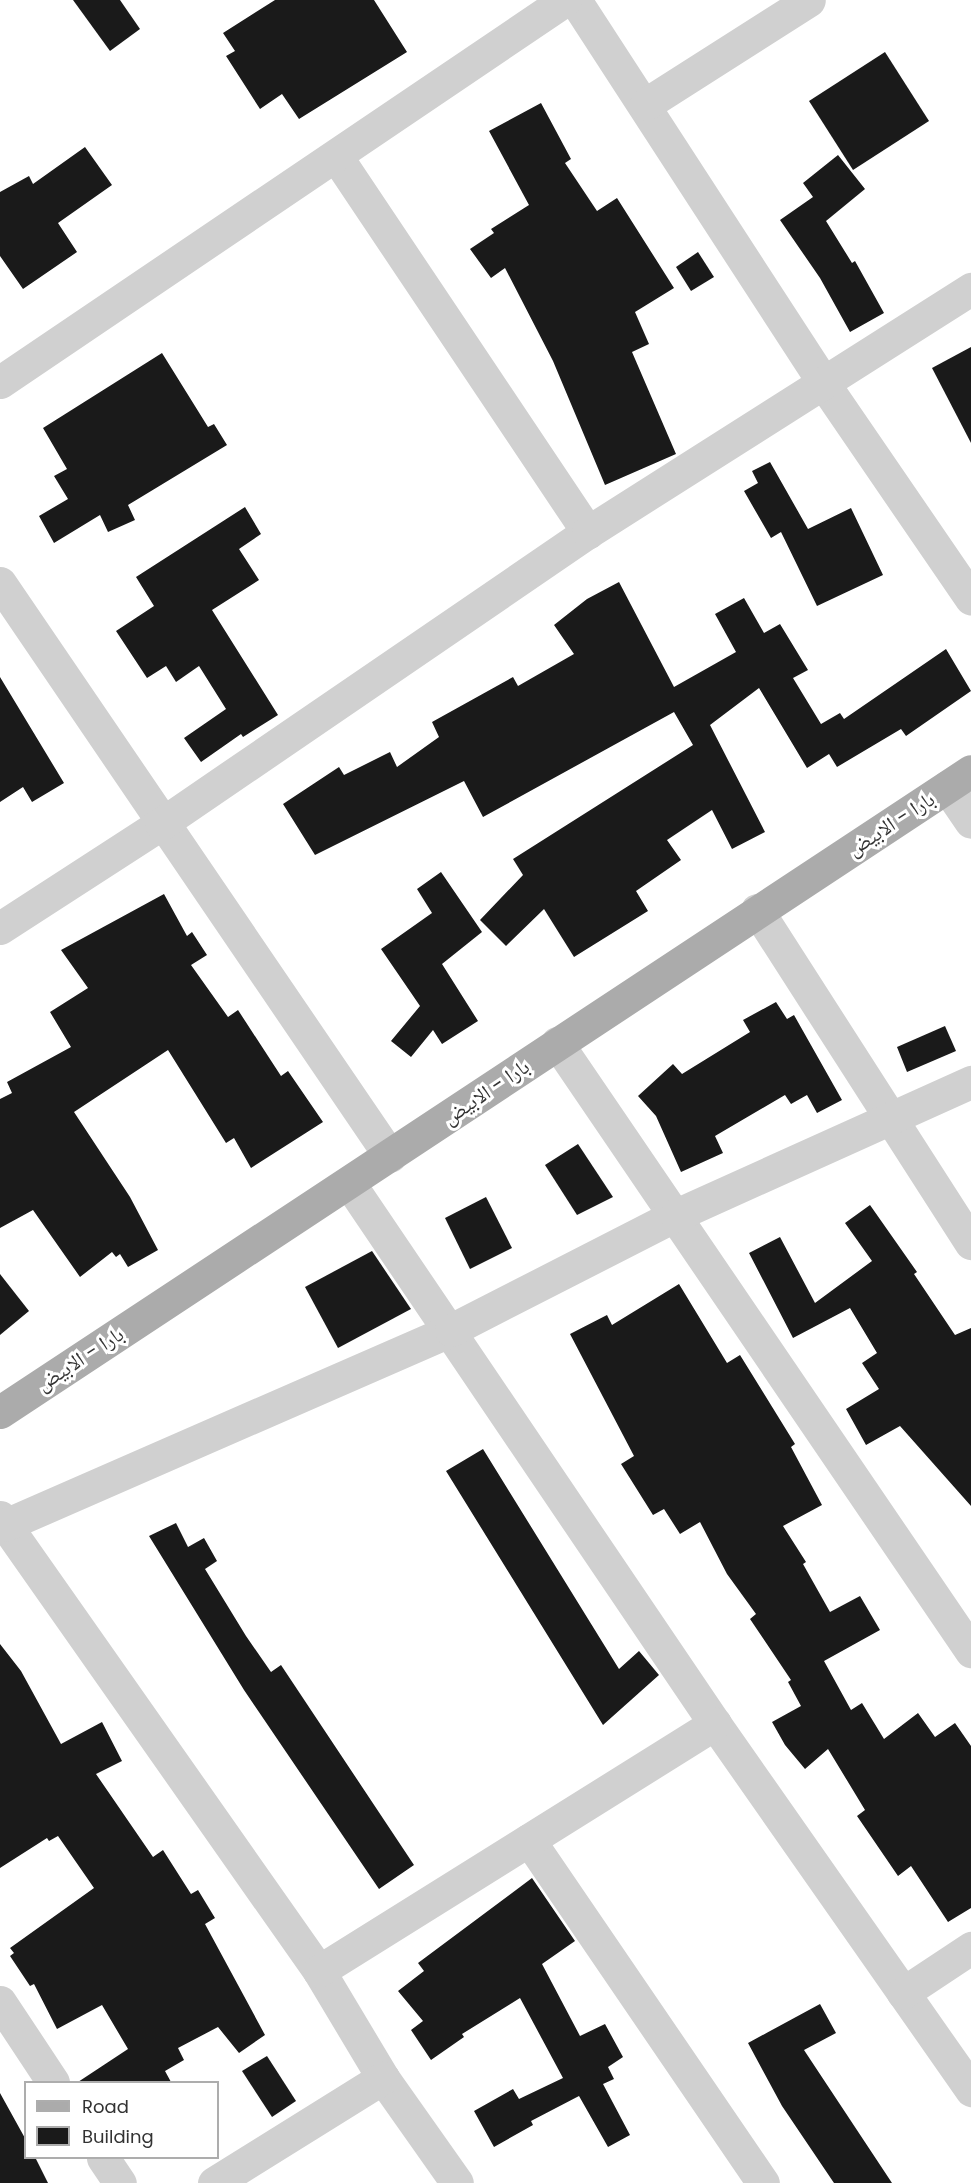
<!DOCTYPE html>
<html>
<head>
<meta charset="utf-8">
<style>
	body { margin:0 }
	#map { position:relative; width:971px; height:2183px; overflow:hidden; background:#fff; font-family:Poppins,"Noto Naskh Arabic",sans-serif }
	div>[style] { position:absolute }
	.building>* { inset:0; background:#1a1a1a }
	.minor>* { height:33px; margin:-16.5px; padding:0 16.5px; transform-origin:16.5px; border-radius:16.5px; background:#d0d0d0 }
	.major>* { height:33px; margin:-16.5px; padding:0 16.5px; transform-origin:16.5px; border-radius:16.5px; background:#ababab }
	span { translate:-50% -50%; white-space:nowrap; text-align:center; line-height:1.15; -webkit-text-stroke:6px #fff; paint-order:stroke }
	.street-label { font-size:21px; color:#333 }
	.legend { position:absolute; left:24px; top:2081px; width:195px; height:78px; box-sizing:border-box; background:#fff; border:2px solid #adadad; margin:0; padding:8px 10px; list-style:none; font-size:18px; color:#333 }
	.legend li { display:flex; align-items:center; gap:12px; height:30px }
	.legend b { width:30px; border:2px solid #adadad }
</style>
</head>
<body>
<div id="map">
	<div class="building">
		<i style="clip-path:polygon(73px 0,120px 0,140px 29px,110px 51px)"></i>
		<i style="clip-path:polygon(275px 0,374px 0,407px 52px,299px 119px,282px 94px,260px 109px,226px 56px,235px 51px,223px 33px)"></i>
		<i style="clip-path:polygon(885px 52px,929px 121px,853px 170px,809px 101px)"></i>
		<i style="clip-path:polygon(541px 103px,571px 159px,565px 163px,597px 211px,617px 198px,674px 288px,635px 312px,649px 344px,632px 352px,676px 454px,605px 485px,553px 361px,505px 268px,491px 278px,470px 249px,494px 233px,491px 229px,529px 205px,489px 131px)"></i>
		<i style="clip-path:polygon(85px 147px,112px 185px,58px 223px,77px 252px,23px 289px,0 256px,0 192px,29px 176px,33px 184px)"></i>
		<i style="clip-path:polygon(838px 155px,865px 189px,826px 221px,852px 263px,855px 261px,884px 313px,850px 332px,820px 278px,780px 220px,813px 197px,803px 183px)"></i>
		<i style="clip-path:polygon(698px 252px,714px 277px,691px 291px,676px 267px)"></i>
		<i style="clip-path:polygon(971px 347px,971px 443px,932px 368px)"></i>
		<i style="clip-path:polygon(162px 353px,208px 427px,214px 424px,227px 445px,128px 505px,135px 520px,108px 532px,100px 515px,54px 543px,39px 516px,68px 499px,54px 476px,67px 469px,43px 428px)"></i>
		<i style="clip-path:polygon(770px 462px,808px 529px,851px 508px,883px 575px,817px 606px,781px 532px,771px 538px,744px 491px,758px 483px,752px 471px)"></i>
		<i style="clip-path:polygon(245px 507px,261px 534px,239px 549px,259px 580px,212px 610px,278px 715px,243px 737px,241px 734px,201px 762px,184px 738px,226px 709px,199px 666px,176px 682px,166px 666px,147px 678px,116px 631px,154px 606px,136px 577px)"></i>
		<i style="clip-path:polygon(619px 582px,674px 687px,736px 652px,715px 614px,744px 598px,764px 633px,780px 624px,808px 670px,793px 678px,821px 724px,840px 713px,844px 719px,946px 649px,971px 691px,906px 736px,901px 729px,837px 767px,829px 754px,807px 768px,759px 688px,710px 725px,765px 832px,732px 849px,712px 810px,667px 840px,681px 860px,636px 891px,648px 911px,574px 957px,544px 909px,506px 946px,480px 920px,523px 875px,513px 859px,693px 745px,674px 712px,483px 817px,464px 781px,315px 855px,283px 804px,339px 767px,344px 775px,390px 752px,397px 767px,439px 737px,432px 722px,513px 677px,518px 686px,574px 654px,554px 625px,587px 599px)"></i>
		<i style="clip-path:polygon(0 677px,64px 783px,32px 802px,23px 787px,0 802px)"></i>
		<i style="clip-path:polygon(441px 872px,482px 932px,442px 964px,478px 1021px,442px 1044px,433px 1030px,411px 1057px,391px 1041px,420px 1006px,381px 949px,432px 913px,417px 889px)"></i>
		<i style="clip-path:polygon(164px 894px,187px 936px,192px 932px,207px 955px,191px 965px,228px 1017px,238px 1010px,281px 1076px,288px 1071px,323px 1122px,251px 1168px,234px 1138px,226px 1143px,168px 1050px,74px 1112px,130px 1197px,158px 1250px,128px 1267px,120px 1254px,116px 1257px,112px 1252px,80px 1277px,33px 1210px,0 1228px,0 1099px,12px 1093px,7px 1082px,71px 1047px,50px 1012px,88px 988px,61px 950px)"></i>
		<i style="clip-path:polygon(776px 1002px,787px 1019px,794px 1015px,842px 1100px,817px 1113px,807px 1095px,791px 1104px,785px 1095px,715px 1136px,723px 1153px,681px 1172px,656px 1116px,638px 1096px,673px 1064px,682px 1074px,750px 1032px,743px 1020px)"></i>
		<i style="clip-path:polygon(945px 1026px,956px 1051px,907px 1072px,897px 1047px)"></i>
		<i style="clip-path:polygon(578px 1144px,613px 1197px,577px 1215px,545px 1165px)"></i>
		<i style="clip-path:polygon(486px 1197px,512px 1248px,470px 1269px,445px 1218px)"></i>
		<i style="clip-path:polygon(870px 1205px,917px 1272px,914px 1274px,955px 1335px,971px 1328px,971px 1506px,900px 1426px,866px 1445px,846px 1409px,879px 1389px,862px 1363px,877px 1353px,850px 1308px,793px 1338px,749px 1253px,780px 1237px,815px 1303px,872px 1261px,845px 1223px)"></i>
		<i style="clip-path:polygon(372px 1251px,411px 1309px,338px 1348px,305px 1287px)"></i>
		<i style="clip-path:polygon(0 1274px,29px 1311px,0 1335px)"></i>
		<i style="clip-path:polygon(679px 1284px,727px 1363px,740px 1355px,795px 1444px,791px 1447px,822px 1505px,783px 1526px,806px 1562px,803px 1564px,830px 1612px,860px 1596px,880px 1630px,824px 1661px,851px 1710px,862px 1703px,884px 1739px,918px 1713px,935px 1737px,955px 1723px,971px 1746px,971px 1908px,948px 1922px,911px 1866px,898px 1876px,857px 1816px,865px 1810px,828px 1749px,805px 1769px,785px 1745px,772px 1722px,801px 1706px,788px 1682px,791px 1680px,750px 1619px,756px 1614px,727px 1574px,700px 1522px,680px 1534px,664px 1509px,653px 1515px,621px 1464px,634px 1456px,570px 1334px,607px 1315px,612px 1325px)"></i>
		<i style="clip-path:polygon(483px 1449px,619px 1669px,639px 1651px,659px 1675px,603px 1725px,446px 1471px)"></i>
		<i style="clip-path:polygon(176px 1523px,188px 1547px,204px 1538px,217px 1561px,205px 1569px,246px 1636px,271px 1672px,281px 1665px,414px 1865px,379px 1889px,244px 1690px,149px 1536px)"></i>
		<i style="clip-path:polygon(0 1644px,21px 1671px,61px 1744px,102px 1722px,122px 1761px,96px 1774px,153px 1857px,163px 1850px,191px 1894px,198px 1890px,215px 1918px,205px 1924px,265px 2035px,239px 2053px,218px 2027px,178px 2048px,184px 2060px,165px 2071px,171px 2082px,78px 2082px,128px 2049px,102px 2005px,57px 2029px,34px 1984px,30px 1986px,10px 1956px,14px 1953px,10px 1948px,94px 1888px,58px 1836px,49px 1841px,47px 1838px,0 1868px)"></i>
		<i style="clip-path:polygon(532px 1878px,575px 1941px,542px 1964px,580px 2036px,605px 2024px,623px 2057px,608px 2067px,614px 2079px,603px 2084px,630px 2135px,608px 2147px,579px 2096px,531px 2121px,533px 2125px,494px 2147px,474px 2111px,513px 2089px,519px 2099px,563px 2078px,520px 1998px,462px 2034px,464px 2037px,431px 2060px,411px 2030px,423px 2021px,398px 1991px,424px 1971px,418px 1963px)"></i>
		<i style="clip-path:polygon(820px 2004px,836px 2033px,804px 2050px,892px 2183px,834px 2183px,782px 2106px,748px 2043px)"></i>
		<i style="clip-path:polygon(267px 2056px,296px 2101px,272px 2117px,242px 2071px)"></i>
		<i style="clip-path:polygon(0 2093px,26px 2140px,26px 2157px,35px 2157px,48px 2183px,0 2183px)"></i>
	</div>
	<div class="minor">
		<i style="left:575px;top:0;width:458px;rotate:57deg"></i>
		<i style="left:824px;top:384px;width:260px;rotate:55.6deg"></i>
		<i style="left:646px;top:104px;width:193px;rotate:-32.5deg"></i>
		<i style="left:336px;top:156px;width:453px;rotate:56.2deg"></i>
		<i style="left:0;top:382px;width:682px;rotate:-34.06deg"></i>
		<i style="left:0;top:583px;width:693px;rotate:55.76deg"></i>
		<i style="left:947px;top:787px;width:42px;rotate:55.6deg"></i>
		<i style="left:757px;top:910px;width:396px;rotate:57.3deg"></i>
		<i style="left:0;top:928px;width:192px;rotate:-32.9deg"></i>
		<i style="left:161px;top:824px;width:517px;rotate:-34.37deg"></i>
		<i style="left:588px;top:532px;width:454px;rotate:-32.4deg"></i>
		<i style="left:557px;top:1043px;width:736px;rotate:55.75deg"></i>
		<i style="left:349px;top:1183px;width:653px;rotate:55.92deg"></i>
		<i style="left:715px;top:1724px;width:447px;rotate:55deg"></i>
		<i style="left:0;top:1517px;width:555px;rotate:54.91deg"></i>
		<i style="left:319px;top:1971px;width:125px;rotate:59.1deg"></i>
		<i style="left:383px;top:2078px;width:128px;rotate:54.8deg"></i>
		<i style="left:5px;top:1525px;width:487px;rotate:-23.6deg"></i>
		<i style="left:451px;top:1330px;width:253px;rotate:-27.1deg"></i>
		<i style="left:676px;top:1215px;width:324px;rotate:-24.3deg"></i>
		<i style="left:529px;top:1840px;width:415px;rotate:55.7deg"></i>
		<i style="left:319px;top:1971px;width:467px;rotate:-32deg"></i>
		<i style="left:903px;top:1993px;width:82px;rotate:-33.5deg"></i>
		<i style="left:0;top:2002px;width:96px;rotate:56.5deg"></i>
		<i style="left:103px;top:2158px;width:30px;rotate:56deg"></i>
		<i style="left:214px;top:2183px;width:199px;rotate:-31.9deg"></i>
	</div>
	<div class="major">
		<i style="left:0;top:1412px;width:1163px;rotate:-33.43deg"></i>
	</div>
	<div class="street-label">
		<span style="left:891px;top:824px;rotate:-33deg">بارا - الابيض</span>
		<span style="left:486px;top:1092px;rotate:-34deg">بارا - الابيض</span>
		<span style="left:80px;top:1359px;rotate:-33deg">بارا - الابيض</span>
	</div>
	<ul class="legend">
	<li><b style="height:8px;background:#ababab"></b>Road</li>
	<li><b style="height:16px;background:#1a1a1a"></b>Building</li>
	</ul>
</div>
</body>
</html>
